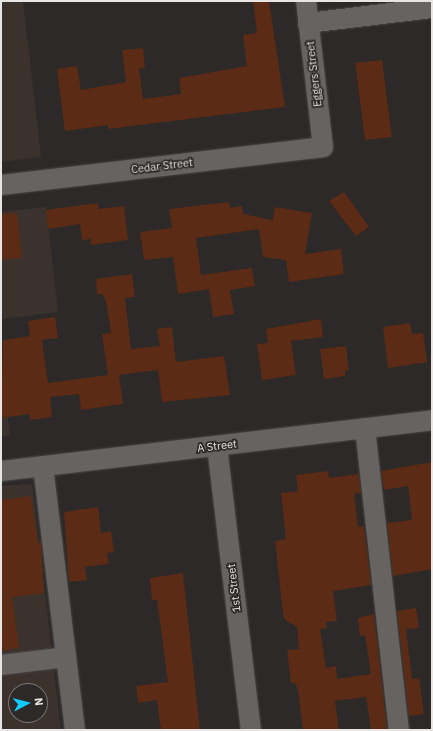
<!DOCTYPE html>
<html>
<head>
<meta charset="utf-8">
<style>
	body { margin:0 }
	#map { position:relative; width:433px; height:731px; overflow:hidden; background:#2c2928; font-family:"IBM Plex Sans",sans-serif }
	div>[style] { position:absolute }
	.built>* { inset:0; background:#3b322e }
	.building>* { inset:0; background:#5b2b15 }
	.roads { filter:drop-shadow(0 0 1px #484544) drop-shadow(0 0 1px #484544) }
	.minor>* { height:20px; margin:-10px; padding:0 10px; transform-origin:10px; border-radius:10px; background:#666361 }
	span { translate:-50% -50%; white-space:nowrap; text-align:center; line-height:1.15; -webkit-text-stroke:3.5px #2c2928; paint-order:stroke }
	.street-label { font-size:11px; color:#e8e6e5 }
	.frame { position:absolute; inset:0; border:2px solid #e8e6e5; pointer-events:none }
	.north { position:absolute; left:8px; top:683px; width:40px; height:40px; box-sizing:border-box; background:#2c2928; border:1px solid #777574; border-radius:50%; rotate:83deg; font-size:11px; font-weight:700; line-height:16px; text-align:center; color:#e8e6e5 }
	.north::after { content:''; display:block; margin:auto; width:14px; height:18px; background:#12cafb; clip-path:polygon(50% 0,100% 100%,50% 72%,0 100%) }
</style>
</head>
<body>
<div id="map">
	<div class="built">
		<i style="clip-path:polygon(1px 1px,23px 1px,41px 157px,1px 162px)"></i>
		<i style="clip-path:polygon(46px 207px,58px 312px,1px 319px,1px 212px)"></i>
		<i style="clip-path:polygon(1px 361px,10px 435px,1px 436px)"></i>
		<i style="clip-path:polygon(evenodd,32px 484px,61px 730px,1px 730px,1px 486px,32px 484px,16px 691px,40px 691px,40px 715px,16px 715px,16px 691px)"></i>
	</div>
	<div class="building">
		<i style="clip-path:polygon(253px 1px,269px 1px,285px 107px,108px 129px,108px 125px,65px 131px,57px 69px,77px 66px,81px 90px,126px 82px,122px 50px,143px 48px,145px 68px,139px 69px,143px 99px,181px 94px,179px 78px,247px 66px,243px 35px,257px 33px)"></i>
		<i style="clip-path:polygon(382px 60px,392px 137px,365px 140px,355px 63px)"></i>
		<i style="clip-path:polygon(344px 192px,369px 227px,356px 236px,329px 201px)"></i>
		<i style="clip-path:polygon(229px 202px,230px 208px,242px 206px,243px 214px,273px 220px,275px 207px,312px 213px,305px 254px,341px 249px,344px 274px,289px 282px,286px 260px,263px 257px,259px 229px,196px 238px,201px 275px,252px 268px,255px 286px,230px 290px,234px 314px,213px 317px,209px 289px,178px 294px,173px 257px,144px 260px,140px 232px,172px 228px,169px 209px)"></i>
		<i style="clip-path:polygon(98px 203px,98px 209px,124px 206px,128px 240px,91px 245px,91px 239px,82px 240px,80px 224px,48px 229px,46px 210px)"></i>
		<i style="clip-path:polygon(17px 213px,22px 258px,1px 260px,1px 214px)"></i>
		<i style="clip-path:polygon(132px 274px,135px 297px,125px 298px,131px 349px,160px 346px,157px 329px,172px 327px,176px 362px,224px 356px,230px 395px,162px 402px,158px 370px,119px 375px,123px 404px,81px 410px,79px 394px,50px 397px,52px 417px,30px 420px,30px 414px,1px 418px,3px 340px,30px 336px,28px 321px,55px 317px,58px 338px,42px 340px,48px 383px,108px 375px,102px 334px,111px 333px,106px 301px,102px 294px,97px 294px,96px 279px)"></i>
		<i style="clip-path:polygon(321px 319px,323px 337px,291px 341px,296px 375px,262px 380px,257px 344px,268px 343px,266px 329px)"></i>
		<i style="clip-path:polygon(410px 323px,412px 334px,423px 333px,427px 362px,388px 368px,383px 327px)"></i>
		<i style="clip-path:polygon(346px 346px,349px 370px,345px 371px,345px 376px,324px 379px,320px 349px)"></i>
		<i style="clip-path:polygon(432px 462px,432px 569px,393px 576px,387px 523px,412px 520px,408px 486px,384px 490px,381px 471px)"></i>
		<i style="clip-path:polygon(328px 471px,329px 478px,359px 474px,361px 493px,354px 494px,358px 527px,364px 526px,371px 585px,333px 591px,337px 621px,326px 622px,327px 628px,320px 629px,326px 668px,336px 666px,337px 679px,371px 674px,365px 635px,360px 636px,358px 618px,374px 614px,387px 730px,371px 730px,366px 697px,335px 701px,339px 730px,303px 730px,298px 690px,295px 683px,291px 683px,287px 650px,299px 649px,297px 627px,284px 619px,282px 605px,275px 541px,286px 539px,281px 493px,298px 491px,296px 475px)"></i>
		<i style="clip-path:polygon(31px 496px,38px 543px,41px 542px,44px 593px,12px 597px,19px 648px,1px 651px,1px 500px)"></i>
		<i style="clip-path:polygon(98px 507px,101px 533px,111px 531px,114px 552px,107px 553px,109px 564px,85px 567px,87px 580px,69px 582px,64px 512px)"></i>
		<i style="clip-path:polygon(183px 573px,200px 730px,161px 730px,157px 700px,138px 703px,136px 686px,168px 682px,157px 600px,152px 600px,150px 578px)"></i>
		<i style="clip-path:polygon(416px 608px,419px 628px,406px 629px,412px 679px,419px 678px,424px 714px,409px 716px,397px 611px)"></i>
	</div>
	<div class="roads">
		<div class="minor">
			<i style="left:308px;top:23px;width:125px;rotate:-6.9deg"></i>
			<i style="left:1px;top:185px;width:324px;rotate:-6.7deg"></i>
			<i style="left:323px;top:147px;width:147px;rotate:-96.6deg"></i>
			<i style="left:365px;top:428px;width:304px;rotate:83.6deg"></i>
			<i style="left:217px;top:446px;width:286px;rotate:83.2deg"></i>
			<i style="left:43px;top:466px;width:266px;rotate:83.1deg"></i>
			<i style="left:1px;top:471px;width:434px;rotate:-6.7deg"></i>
			<i style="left:1px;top:665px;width:65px;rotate:-7deg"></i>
		</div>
	</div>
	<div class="street-label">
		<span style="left:314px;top:74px;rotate:-97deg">Eggers Street</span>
		<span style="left:162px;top:166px;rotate:-7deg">Cedar Street</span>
		<span style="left:217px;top:446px;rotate:-7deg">A Street</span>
		<span style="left:234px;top:588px;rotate:-97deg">1st Street</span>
	</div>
	<div class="frame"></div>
	<div class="north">N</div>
</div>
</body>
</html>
